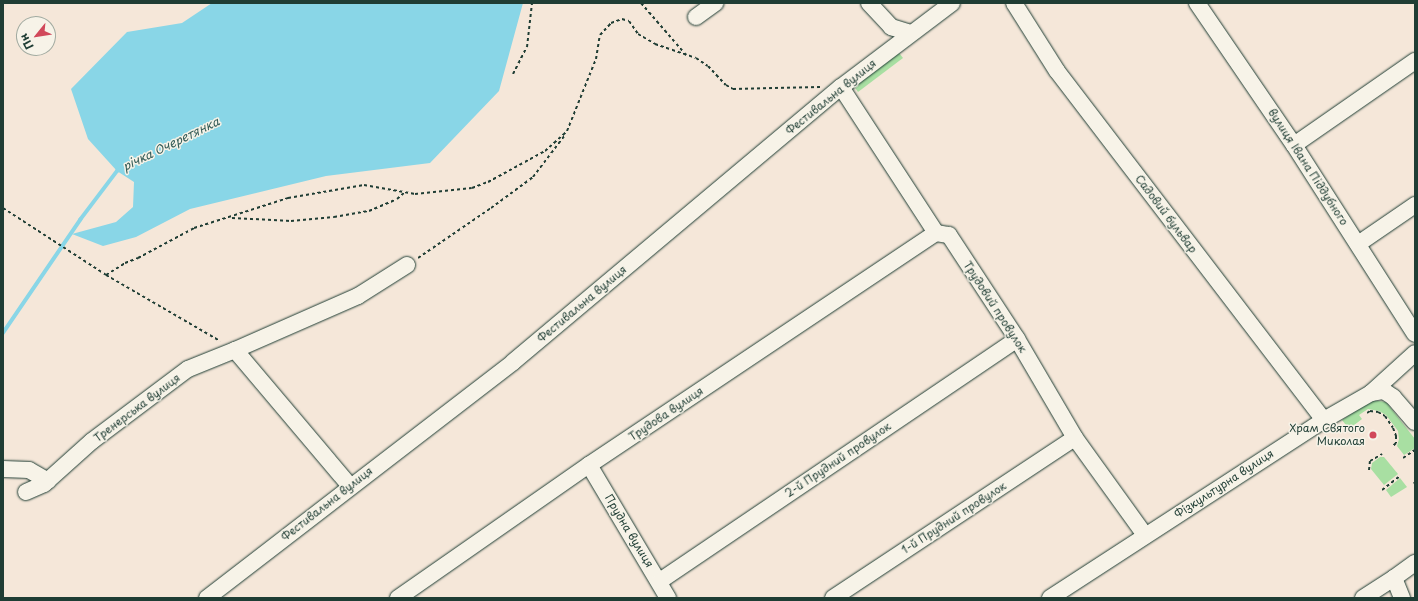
<!DOCTYPE html>
<html>
<head>
<meta charset="utf-8">
<style>
	body { margin:0 }
	#map { position:relative; width:1418px; height:601px; overflow:hidden; background:#f5e7d9; font-family:"Playpen Sans",sans-serif }
	div>[style] { position:absolute }
	.green>* { inset:0; background:#a8dfa2 }
	.water>* { inset:0; background:#89d6e7 }
	.stream>* { height:3.5px; margin:-1.75px; padding:0 1.75px; transform-origin:1.75px; border-radius:1.75px; background:#89d6e7 }
	.path>* { height:2px; margin-top:-1px; transform-origin:0; background:repeating-linear-gradient(90deg,#1f3d34 0 3px,transparent 0 6px) }
	.roads { filter:drop-shadow(0 0 1px #1f3d34) drop-shadow(0 0 1px #1f3d34) }
	.minor>* { height:16px; margin:-8px; padding:0 8px; transform-origin:8px; border-radius:8px; background:#f7f3e8 }
	.dots>* { width:11px; height:11px; translate:-50% -50%; box-sizing:border-box; border:2px solid #f7f3e8; border-radius:50% }
	span { translate:-50% -50%; white-space:nowrap; text-align:center; line-height:1.15; -webkit-text-stroke:3px #f7f3e8; paint-order:stroke }
	.street-label { font-size:11px; color:#1f3d34 }
	.poi-label { font-size:11px; color:#1f3d34 }
	.right { translate:-100% -50%; text-align:right }
	.water-label { font-size:12px; color:#345c58; font-style:italic }
	.frame { position:absolute; inset:0; border:4px solid #1f3d34; pointer-events:none }
	.north { position:absolute; left:16px; top:16px; width:40px; height:40px; box-sizing:border-box; background:#f7f3e8; border:1px solid #a1aaa0; border-radius:50%; rotate:240deg; font-size:11px; font-weight:700; line-height:16px; text-align:center; color:#1f3d34 }
	.north::after { content:''; display:block; margin:auto; width:14px; height:18px; background:#d1495b; clip-path:polygon(50% 0,100% 100%,50% 72%,0 100%) }
</style>
</head>
<body>
<div id="map">
	<div class="green">
		<i style="clip-path:polygon(896px 49px,903px 58px,858px 92px,851px 82px)"></i>
		<i style="clip-path:polygon(1371px 400px,1386px 402px,1415px 439px,1415px 448px,1404px 455px,1397px 446px,1399px 439px,1398px 431px,1386px 415px,1379px 411px,1368px 409px,1359px 415px,1362px 419px,1349px 429px,1342px 420px)"></i>
		<i style="clip-path:polygon(1380px 457px,1384px 457px,1398px 474px,1384px 485px,1371px 469px,1372px 463px)"></i>
		<i style="clip-path:polygon(1400px 478px,1407px 487px,1391px 497px,1386px 490px)"></i>
	</div>
	<div class="water">
		<i style="clip-path:polygon(212px 3px,523px 3px,499px 91px,430px 163px,326px 176px,190px 209px,136px 237px,103px 246px,72px 234px,116px 222px,133px 207px,134px 182px,117px 171px,88px 139px,71px 89px,127px 32px,182px 23px)"></i>
	</div>
	<div class="stream">
		<i style="left:3px;top:333px;width:137px;rotate:-55.7deg"></i>
		<i style="left:80px;top:220px;width:61px;rotate:-52.9deg"></i>
		<i style="left:117px;top:171px;width:4px;rotate:-27deg"></i>
	</div>
	<div class="path">
		<i style="left:641px;top:3px;width:69px;rotate:49.1deg"></i>
		<i style="left:513px;top:74px;width:30px;rotate:-63deg"></i>
		<i style="left:527px;top:47px;width:44px;rotate:-83.5deg"></i>
		<i style="left:3px;top:208px;width:123px;rotate:33deg"></i>
		<i style="left:106px;top:275px;width:132px;rotate:30.1deg"></i>
		<i style="left:232px;top:218px;width:59px;rotate:2.9deg"></i>
		<i style="left:291px;top:221px;width:43px;rotate:-5.3deg"></i>
		<i style="left:334px;top:217px;width:36px;rotate:-10deg"></i>
		<i style="left:369px;top:211px;width:30px;rotate:-23deg"></i>
		<i style="left:397px;top:199px;width:11px;rotate:-41deg"></i>
		<i style="left:418px;top:258px;width:88px;rotate:-34.4deg"></i>
		<i style="left:491px;top:208px;width:52px;rotate:-36.4deg"></i>
		<i style="left:533px;top:177px;width:53px;rotate:-52.7deg"></i>
		<i style="left:106px;top:275px;width:22px;rotate:-32deg"></i>
		<i style="left:125px;top:263px;width:14px;rotate:-21deg"></i>
		<i style="left:138px;top:258px;width:64px;rotate:-28.2deg"></i>
		<i style="left:194px;top:228px;width:99px;rotate:-17.7deg"></i>
		<i style="left:288px;top:198px;width:77px;rotate:-9.7deg"></i>
		<i style="left:364px;top:185px;width:52px;rotate:10deg"></i>
		<i style="left:415px;top:194px;width:57px;rotate:-6deg"></i>
		<i style="left:472px;top:188px;width:17px;rotate:-21deg"></i>
		<i style="left:488px;top:182px;width:65px;rotate:-28.5deg"></i>
		<i style="left:545px;top:151px;width:30px;rotate:-42deg"></i>
		<i style="left:567px;top:131px;width:78px;rotate:-68.1deg"></i>
		<i style="left:596px;top:59px;width:24px;rotate:-81deg"></i>
		<i style="left:600px;top:35px;width:16px;rotate:-47deg"></i>
		<i style="left:611px;top:23px;width:12px;rotate:-20deg"></i>
		<i style="left:622px;top:19px;width:7px;rotate:16deg"></i>
		<i style="left:629px;top:21px;width:16px;rotate:55deg"></i>
		<i style="left:638px;top:34px;width:20px;rotate:30deg"></i>
		<i style="left:655px;top:44px;width:43px;rotate:18.9deg"></i>
		<i style="left:696px;top:58px;width:14px;rotate:34deg"></i>
		<i style="left:708px;top:66px;width:26px;rotate:47deg"></i>
		<i style="left:726px;top:85px;width:8px;rotate:30deg"></i>
		<i style="left:733px;top:89px;width:87px;rotate:-1.3deg"></i>
		<i style="left:1367px;top:413px;width:4px;rotate:-34deg"></i>
		<i style="left:1370px;top:411px;width:8px;rotate:7deg"></i>
		<i style="left:1378px;top:412px;width:8px;rotate:30deg"></i>
		<i style="left:1385px;top:416px;width:14px;rotate:56deg"></i>
		<i style="left:1393px;top:428px;width:9px;rotate:69deg"></i>
		<i style="left:1396px;top:436px;width:7px;rotate:90deg"></i>
		<i style="left:1396px;top:443px;width:4px;rotate:135deg"></i>
		<i style="left:1403px;top:458px;width:14px;rotate:-34deg"></i>
		<i style="left:1369px;top:470px;width:9px;rotate:-84deg"></i>
		<i style="left:1370px;top:461px;width:14px;rotate:-30deg"></i>
		<i style="left:1414px;top:482px;width:2px;rotate:63deg"></i>
		<i style="left:1382px;top:490px;width:23px;rotate:-38deg"></i>
	</div>
	<div class="roads">
		<div class="minor">
			<i style="left:869px;top:3px;width:33px;rotate:47deg"></i>
			<i style="left:891px;top:27px;width:21px;rotate:17deg"></i>
			<i style="left:1014px;top:3px;width:80px;rotate:57.7deg"></i>
			<i style="left:1057px;top:71px;width:439px;rotate:52.6deg"></i>
			<i style="left:1197px;top:3px;width:172px;rotate:55.7deg"></i>
			<i style="left:1294px;top:145px;width:224px;rotate:57.4deg"></i>
			<i style="left:696px;top:17px;width:24px;rotate:-36deg"></i>
			<i style="left:841px;top:87px;width:174px;rotate:56.9deg"></i>
			<i style="left:936px;top:233px;width:13px;rotate:9deg"></i>
			<i style="left:949px;top:235px;width:124px;rotate:56.8deg"></i>
			<i style="left:1017px;top:339px;width:115px;rotate:59.6deg"></i>
			<i style="left:1075px;top:438px;width:120px;rotate:54.2deg"></i>
			<i style="left:1294px;top:145px;width:147px;rotate:-34.8deg"></i>
			<i style="left:1358px;top:244px;width:69px;rotate:-34.4deg"></i>
			<i style="left:235px;top:350px;width:134px;rotate:-23.7deg"></i>
			<i style="left:358px;top:296px;width:58px;rotate:-32.3deg"></i>
			<i style="left:1371px;top:393px;width:13px;rotate:-9deg"></i>
			<i style="left:1384px;top:391px;width:11px;rotate:34deg"></i>
			<i style="left:1393px;top:397px;width:33px;rotate:49deg"></i>
			<i style="left:589px;top:465px;width:155px;rotate:59.3deg"></i>
			<i style="left:3px;top:469px;width:26px;rotate:2deg"></i>
			<i style="left:29px;top:470px;width:22px;rotate:30deg"></i>
			<i style="left:26px;top:492px;width:20px;rotate:-24deg"></i>
			<i style="left:44px;top:484px;width:64px;rotate:-41.9deg"></i>
			<i style="left:92px;top:441px;width:120px;rotate:-36.9deg"></i>
			<i style="left:188px;top:369px;width:51px;rotate:-22deg"></i>
			<i style="left:235px;top:350px;width:178px;rotate:49.8deg"></i>
			<i style="left:1394px;top:578px;width:22px;rotate:68deg"></i>
			<i style="left:660px;top:581px;width:431px;rotate:-34.1deg"></i>
			<i style="left:207px;top:598px;width:386px;rotate:-37.6deg"></i>
			<i style="left:513px;top:362px;width:428px;rotate:-40deg"></i>
			<i style="left:841px;top:87px;width:139px;rotate:-37.1deg"></i>
			<i style="left:398px;top:598px;width:233px;rotate:-34.9deg"></i>
			<i style="left:589px;top:465px;width:417px;rotate:-33.8deg"></i>
			<i style="left:833px;top:598px;width:290px;rotate:-33.5deg"></i>
			<i style="left:1050px;top:598px;width:327px;rotate:-33deg"></i>
			<i style="left:1324px;top:420px;width:54px;rotate:-29.9deg"></i>
			<i style="left:1371px;top:393px;width:59px;rotate:-42.3deg"></i>
			<i style="left:1363px;top:598px;width:37px;rotate:-33deg"></i>
			<i style="left:1394px;top:578px;width:26px;rotate:-36deg"></i>
		</div>
	</div>
	<div class="dots">
		<i style="left:1373px;top:435px;background:#d1495b"></i>
	</div>
	<div class="street-label">
		<span style="left:831px;top:97px;rotate:-39deg">Фестивальна вулиця</span>
		<span style="left:1308px;top:167px;rotate:57deg">вулиця Івана Піддубного</span>
		<span style="left:1166px;top:214px;rotate:53deg">Садовий бульвар</span>
		<span style="left:582px;top:304px;rotate:-40deg">Фестивальна вулиця</span>
		<span style="left:995px;top:307px;rotate:57deg">Трудовий провулок</span>
		<span style="left:137px;top:408px;rotate:-37deg">Тренерська вулиця</span>
		<span style="left:666px;top:414px;rotate:-34deg">Трудова вулиця</span>
		<span style="left:838px;top:460px;rotate:-34deg">2-й Прудний провулок</span>
		<span style="left:1224px;top:484px;rotate:-33deg">Фізкультурна вулиця</span>
		<span style="left:327px;top:504px;rotate:-38deg">Фестивальна вулиця</span>
		<span style="left:954px;top:518px;rotate:-33deg">1-й Прудний провулок</span>
		<span style="left:629px;top:531px;rotate:59deg">Прудна вулиця</span>
	</div>
	<div class="poi-label">
		<span class="right" style="left:1365px;top:435px">Храм Святого<br>Миколая</span>
	</div>
	<div class="water-label">
		<span style="left:171px;top:144px;rotate:-26deg">річка Очеретянка</span>
	</div>
	<div class="frame"></div>
	<div class="north">Пн</div>
</div>
</body>
</html>
